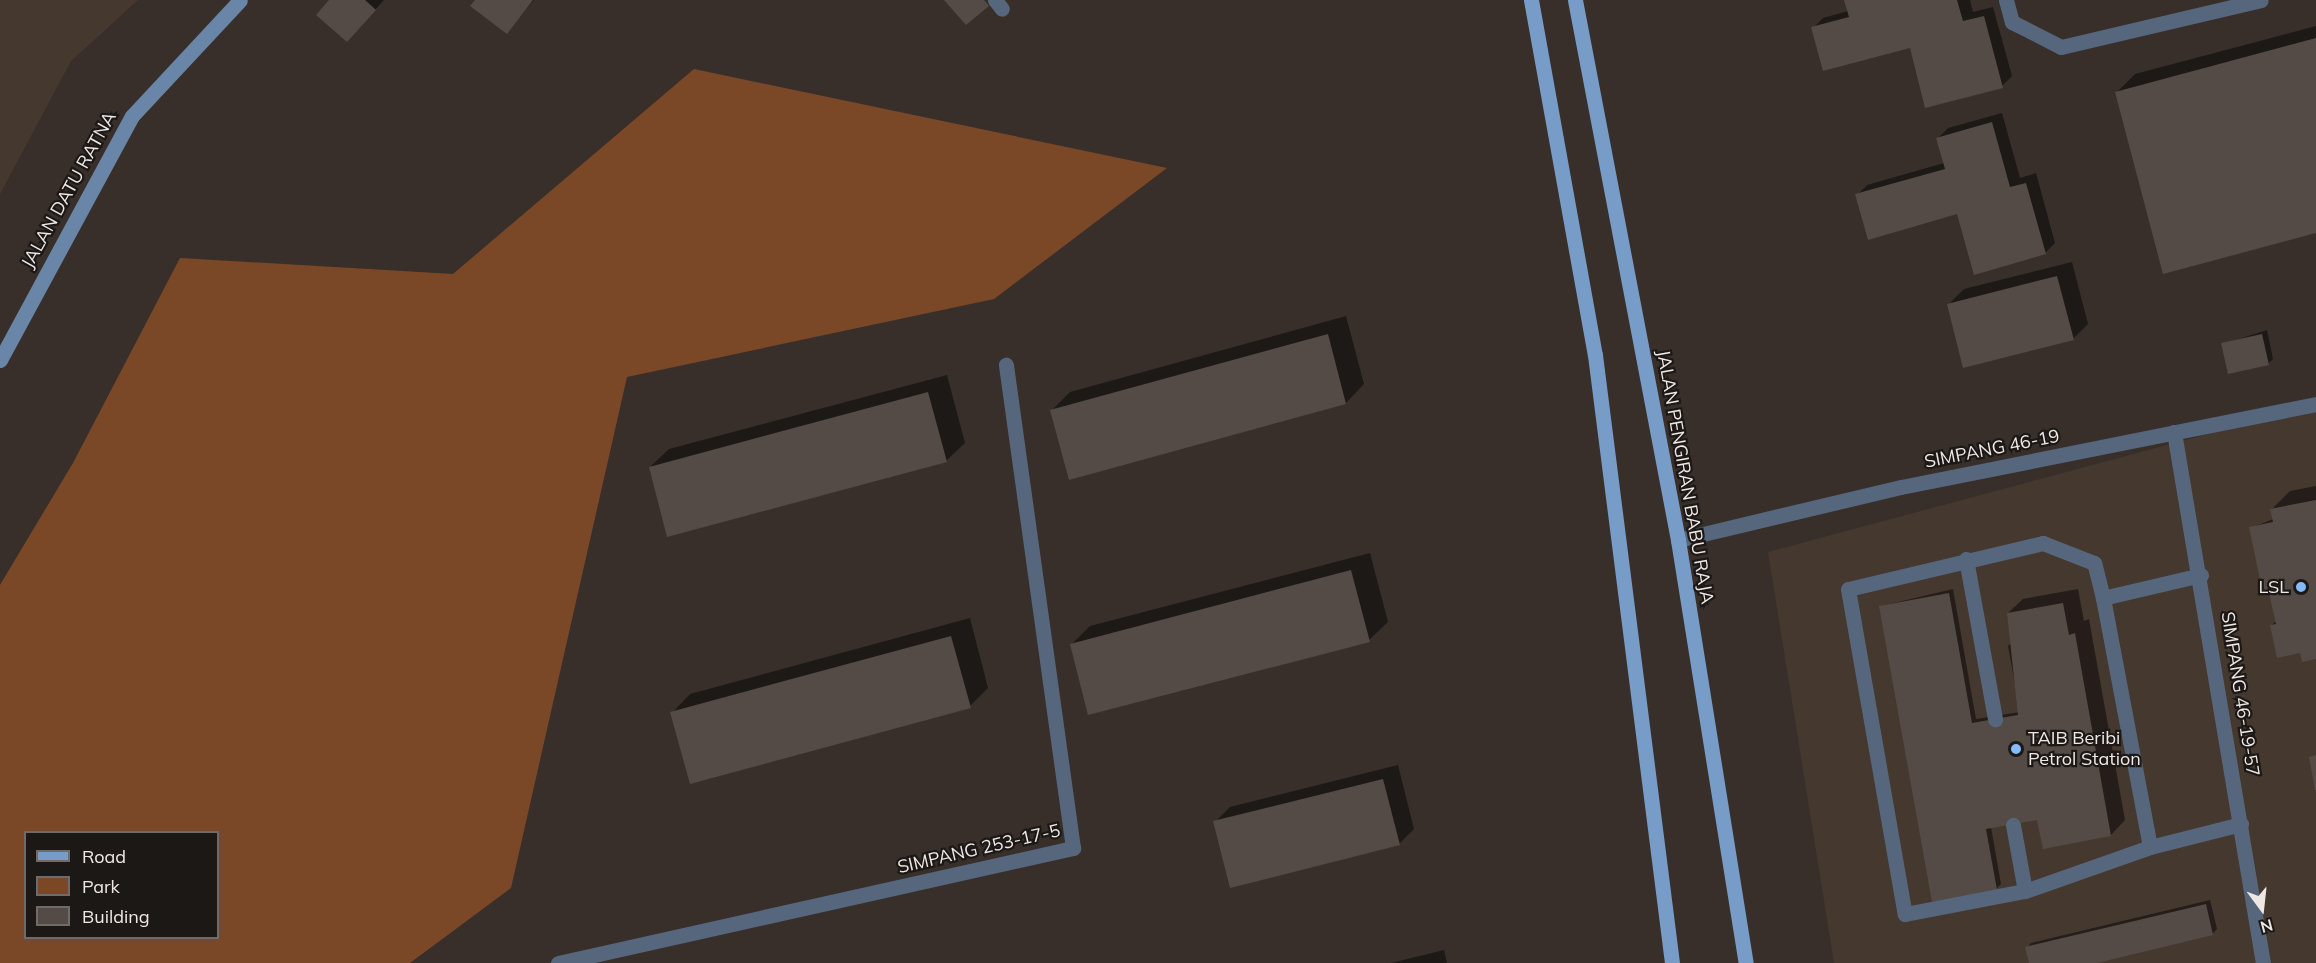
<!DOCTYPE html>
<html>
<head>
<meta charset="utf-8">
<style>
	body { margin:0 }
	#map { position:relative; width:2316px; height:963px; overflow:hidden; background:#382f2a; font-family:Mulish,sans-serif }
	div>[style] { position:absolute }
	.built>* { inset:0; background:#45382f }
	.green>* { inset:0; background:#7b4827 }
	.shadow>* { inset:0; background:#0007 }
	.building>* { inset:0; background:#554b46 }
	.service>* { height:15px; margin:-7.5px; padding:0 7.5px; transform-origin:7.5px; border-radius:7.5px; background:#56677d }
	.minor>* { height:15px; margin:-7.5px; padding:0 7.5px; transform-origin:7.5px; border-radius:7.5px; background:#56677d }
	.tertiary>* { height:15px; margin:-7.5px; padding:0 7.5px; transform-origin:7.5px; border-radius:7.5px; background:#56677d }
	.secondary>* { height:15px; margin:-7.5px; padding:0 7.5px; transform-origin:7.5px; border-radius:7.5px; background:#6985a7 }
	.primary>* { height:15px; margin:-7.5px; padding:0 7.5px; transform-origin:7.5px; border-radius:7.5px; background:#789cc8 }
	.dots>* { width:16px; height:16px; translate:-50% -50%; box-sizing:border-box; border:3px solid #1c1816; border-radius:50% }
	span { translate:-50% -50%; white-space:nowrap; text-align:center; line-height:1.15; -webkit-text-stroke:4.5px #1c1816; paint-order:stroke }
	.street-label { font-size:18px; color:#eee8e5 }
	.poi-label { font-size:18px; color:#eee8e5 }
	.right { translate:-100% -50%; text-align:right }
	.left { translate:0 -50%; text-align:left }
	.legend { position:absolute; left:24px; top:831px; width:195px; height:108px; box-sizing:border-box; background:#1c1816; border:2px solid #706b69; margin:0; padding:8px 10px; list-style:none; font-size:18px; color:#eee8e5 }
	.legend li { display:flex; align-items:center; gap:12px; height:30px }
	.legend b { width:30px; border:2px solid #706b69 }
	.north { position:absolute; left:2232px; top:879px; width:60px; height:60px; -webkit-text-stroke:4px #1c1816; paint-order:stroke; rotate:165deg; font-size:16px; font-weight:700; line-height:24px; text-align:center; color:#eee8e5 }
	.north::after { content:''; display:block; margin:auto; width:21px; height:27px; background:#eee8e5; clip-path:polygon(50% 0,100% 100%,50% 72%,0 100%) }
</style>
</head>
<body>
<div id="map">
	<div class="built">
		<i style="clip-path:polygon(0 0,138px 0,71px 61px,0 194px)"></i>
		<i style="clip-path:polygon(2316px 405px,2316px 963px,1834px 963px,1768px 552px)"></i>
	</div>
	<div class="green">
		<i style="clip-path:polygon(evenodd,694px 69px,1167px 168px,994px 299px,627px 377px,511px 888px,410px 963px,0 963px,0 585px,73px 463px,180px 258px,453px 274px,694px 69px,26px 832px,218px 832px,218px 938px,26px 938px,26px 832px)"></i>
	</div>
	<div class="shadow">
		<i style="clip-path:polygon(331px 0,384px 0,357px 30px)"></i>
		<i style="clip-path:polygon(477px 0,534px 0,507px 32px)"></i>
		<i style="clip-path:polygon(1846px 0,1970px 0,1973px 12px,1993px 7px,2012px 76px,2002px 86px,1911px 46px,1813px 28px,1823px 18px,1848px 11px)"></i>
		<i style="clip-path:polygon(2316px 26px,2316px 231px,2116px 93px,2135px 74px)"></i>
		<i style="clip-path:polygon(2002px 113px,2020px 178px,2036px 173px,2055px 243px,2045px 253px,1958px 213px,1857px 195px,1867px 185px,1944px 163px,1938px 138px,1948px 128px)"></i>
		<i style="clip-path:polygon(2072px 262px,2088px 324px,2073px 339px,1949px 304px,1964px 289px)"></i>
		<i style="clip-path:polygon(1346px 316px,1364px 384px,1346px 403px,1051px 411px,1070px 392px)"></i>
		<i style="clip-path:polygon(2267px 330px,2273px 359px,2268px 364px,2223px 344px)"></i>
		<i style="clip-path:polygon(947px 375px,965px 443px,946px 461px,650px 467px,669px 449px)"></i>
		<i style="clip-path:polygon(2316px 486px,2316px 658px,2272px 625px,2277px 620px,2251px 528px,2273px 519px,2271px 510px,2290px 491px)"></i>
		<i style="clip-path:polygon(1370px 553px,1388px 622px,1369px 640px,1071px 645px,1090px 626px)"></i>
		<i style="clip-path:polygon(1953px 589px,1976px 719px,2020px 712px,2008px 646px,2013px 641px,2008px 613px,2023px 599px,2078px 589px,2084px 621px,2089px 619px,2125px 820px,2111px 835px,2038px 817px,1991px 827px,2001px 884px,1996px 889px,1881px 606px)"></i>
		<i style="clip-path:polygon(970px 618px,988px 688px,970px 706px,672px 713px,690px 694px)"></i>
		<i style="clip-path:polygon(1398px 765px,1414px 829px,1399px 844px,1215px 822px,1230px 807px)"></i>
		<i style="clip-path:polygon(2210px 900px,2217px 929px,2212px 934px,2091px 963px,2030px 963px,2027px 948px,2031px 943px)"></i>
		<i style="clip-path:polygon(1444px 950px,1447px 963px,1391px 963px)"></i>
	</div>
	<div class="building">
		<i style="clip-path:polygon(329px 0,365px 0,376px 10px,347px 42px,316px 15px)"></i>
		<i style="clip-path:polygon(475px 0,533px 0,507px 34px,470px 6px)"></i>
		<i style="clip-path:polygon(944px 0,984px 0,989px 6px,966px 25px)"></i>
		<i style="clip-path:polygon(1844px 0,1957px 0,1963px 21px,1984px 16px,2003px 88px,1925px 108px,1910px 48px,1823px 71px,1811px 27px,1849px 17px)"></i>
		<i style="clip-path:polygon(2316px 38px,2316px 233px,2163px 274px,2115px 92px)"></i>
		<i style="clip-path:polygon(1992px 122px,2010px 187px,2026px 183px,2046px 254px,1974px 275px,1957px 214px,1868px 240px,1855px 194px,1945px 169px,1936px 138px)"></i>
		<i style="clip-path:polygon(2057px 276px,2074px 340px,1963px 368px,1947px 304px)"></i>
		<i style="clip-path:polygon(1328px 334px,1346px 404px,1069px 480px,1050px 410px)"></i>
		<i style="clip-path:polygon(2262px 334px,2269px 365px,2228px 374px,2221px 343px)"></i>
		<i style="clip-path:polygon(928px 392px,947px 462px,667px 537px,649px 467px)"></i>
		<i style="clip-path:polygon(2316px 500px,2316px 659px,2302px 662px,2300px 653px,2277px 658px,2270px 625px,2276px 624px,2269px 593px,2263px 594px,2249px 527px,2273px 522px,2270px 509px)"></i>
		<i style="clip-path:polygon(1351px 570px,1370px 642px,1088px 715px,1070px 644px)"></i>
		<i style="clip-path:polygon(1949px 593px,1972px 723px,2018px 715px,2007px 613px,2063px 603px,2069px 635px,2075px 633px,2111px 836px,2043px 849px,2037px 820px,1986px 829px,1997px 890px,1932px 902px,1879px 606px)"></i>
		<i style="clip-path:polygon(951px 636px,971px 708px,690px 784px,670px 712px)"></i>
		<i style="clip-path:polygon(2316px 755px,2316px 790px,2315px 790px,2309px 757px)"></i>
		<i style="clip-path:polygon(1383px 779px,1400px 845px,1230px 888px,1213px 821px)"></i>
		<i style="clip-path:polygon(2206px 904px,2213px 935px,2097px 963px,2029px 963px,2025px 947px)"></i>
	</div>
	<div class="service">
		<i style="left:995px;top:0;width:11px;rotate:52deg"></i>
		<i style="left:2174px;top:432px;width:538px;rotate:80.49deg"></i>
		<i style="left:1966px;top:559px;width:163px;rotate:79.7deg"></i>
		<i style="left:2201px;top:575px;width:101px;rotate:166.8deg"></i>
		<i style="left:2103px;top:598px;width:36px;rotate:-104deg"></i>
		<i style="left:2094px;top:563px;width:55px;rotate:-158.6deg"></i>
		<i style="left:2043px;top:543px;width:200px;rotate:166.7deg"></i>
		<i style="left:1848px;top:589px;width:330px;rotate:80.1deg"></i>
		<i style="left:1905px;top:914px;width:122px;rotate:-10.9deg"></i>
		<i style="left:2025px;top:891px;width:133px;rotate:-19.4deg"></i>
		<i style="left:2150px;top:847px;width:94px;rotate:-14.2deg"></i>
		<i style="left:2103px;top:598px;width:253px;rotate:79.3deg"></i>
		<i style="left:2013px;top:825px;width:67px;rotate:79.7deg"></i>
	</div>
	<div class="minor">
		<i style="left:2006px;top:0;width:23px;rotate:75deg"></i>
		<i style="left:2012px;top:22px;width:55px;rotate:27deg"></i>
		<i style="left:2061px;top:47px;width:205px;rotate:-13.2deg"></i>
		<i style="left:558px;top:963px;width:528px;rotate:-12.59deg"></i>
		<i style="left:1073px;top:848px;width:488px;rotate:-97.9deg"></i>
	</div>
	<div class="tertiary">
		<i style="left:1678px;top:540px;width:229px;rotate:-13.4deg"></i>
		<i style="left:1901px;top:487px;width:423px;rotate:-11.3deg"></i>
	</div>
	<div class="secondary">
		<i style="left:0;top:360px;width:277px;rotate:-61.6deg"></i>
		<i style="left:132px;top:116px;width:158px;rotate:-47deg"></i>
	</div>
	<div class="primary">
		<i style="left:1531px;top:0;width:361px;rotate:79.8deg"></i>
		<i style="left:1595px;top:355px;width:613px;rotate:82.78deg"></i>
		<i style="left:1575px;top:0;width:550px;rotate:79.2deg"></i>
		<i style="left:1678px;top:540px;width:428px;rotate:80.9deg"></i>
	</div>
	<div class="dots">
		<i style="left:2301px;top:587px;background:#85bbfb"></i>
		<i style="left:2016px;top:749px;background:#85bbfb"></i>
	</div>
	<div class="street-label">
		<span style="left:69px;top:190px;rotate:-61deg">JALAN DATU RATNA</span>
		<span style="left:1992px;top:449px;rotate:-11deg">SIMPANG 46-19</span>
		<span style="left:1685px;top:477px;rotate:80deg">JALAN PENGIRAN BABU RAJA</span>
		<span style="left:2240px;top:694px;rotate:81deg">SIMPANG 46-19-57</span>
		<span style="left:979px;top:849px;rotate:-13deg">SIMPANG 253-17-5</span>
	</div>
	<div class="poi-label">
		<span class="right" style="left:2289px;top:587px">LSL</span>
		<span class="left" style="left:2028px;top:749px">TAIB Beribi<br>Petrol Station</span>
	</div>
	<ul class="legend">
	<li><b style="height:8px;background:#789cc8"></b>Road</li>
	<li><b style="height:16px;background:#7b4827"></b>Park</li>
	<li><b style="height:16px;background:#554b46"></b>Building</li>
	</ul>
	<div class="north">N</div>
</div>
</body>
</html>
